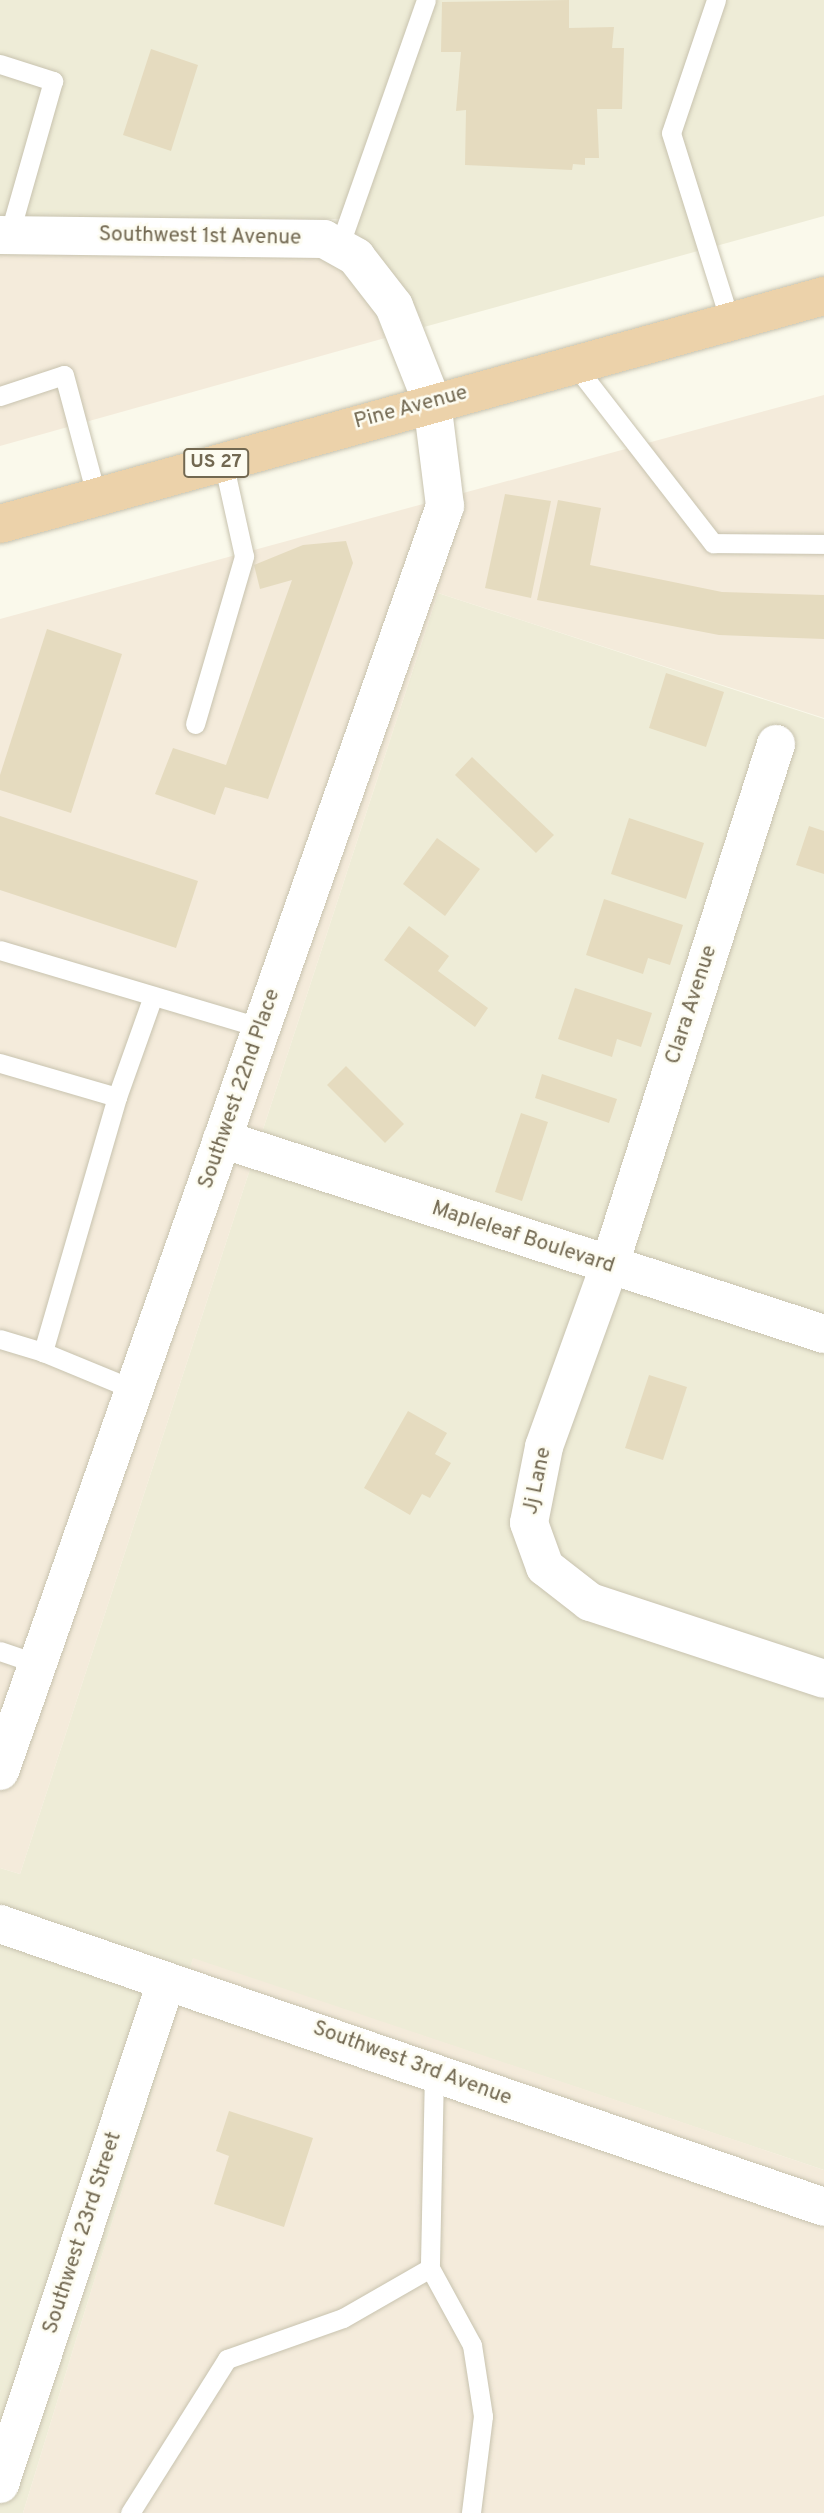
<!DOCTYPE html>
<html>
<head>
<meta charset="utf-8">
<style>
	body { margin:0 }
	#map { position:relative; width:824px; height:2513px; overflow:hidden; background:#faf9eb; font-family:Overpass,sans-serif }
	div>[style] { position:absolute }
	.residential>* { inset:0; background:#eeecd7 }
	.commercial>* { inset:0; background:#f4ebdb }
	.building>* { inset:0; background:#e5dbbf }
	.roads { filter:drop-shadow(0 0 2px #c8c3af) drop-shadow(0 0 2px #c8c3af) }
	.lane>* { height:19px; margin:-9.5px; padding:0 9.5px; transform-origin:9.5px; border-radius:9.5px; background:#fff }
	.street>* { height:38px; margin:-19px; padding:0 19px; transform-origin:19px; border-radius:19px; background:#fff }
	.secondary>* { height:38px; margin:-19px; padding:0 19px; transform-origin:19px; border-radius:19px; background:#fff }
	.highway>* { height:38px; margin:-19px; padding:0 19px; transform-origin:19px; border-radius:19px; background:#ecd2aa }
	span { translate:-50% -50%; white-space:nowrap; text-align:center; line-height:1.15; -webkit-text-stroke:5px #fdfcf1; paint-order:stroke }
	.shield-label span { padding:2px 5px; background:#fdfcf1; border:2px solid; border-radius:5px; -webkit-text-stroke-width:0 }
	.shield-label { font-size:19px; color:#726851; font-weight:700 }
	.street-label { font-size:21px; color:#726851 }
</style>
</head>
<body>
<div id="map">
	<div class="residential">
		<i style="clip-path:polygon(0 0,824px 0,824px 216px,424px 327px,411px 297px,373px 248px,340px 219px,0 217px)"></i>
		<i style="clip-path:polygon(438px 593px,824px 719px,824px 2170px,193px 1959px,23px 2513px,0 2513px,0 1868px,20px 1874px)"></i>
	</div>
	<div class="commercial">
		<i style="clip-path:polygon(0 254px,318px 257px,342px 271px,376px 314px,385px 338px,0 446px)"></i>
		<i style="clip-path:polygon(824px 395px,824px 718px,438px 593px,20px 1874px,0 1868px,0 619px)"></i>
		<i style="clip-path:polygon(193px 1958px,824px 2170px,824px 2188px,421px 2048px,408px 2083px,824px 2226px,824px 2513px,23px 2513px)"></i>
	</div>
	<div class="building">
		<i style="clip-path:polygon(569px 0,569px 28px,614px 27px,612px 48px,624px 48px,622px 109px,597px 109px,599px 158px,585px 158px,585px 165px,573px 164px,572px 170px,465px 165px,466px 110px,456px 111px,461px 52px,441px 52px,442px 2px)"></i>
		<i style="clip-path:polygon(151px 49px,198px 65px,171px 151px,123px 135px)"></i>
		<i style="clip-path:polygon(505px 494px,551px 501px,531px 598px,485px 588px)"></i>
		<i style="clip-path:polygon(558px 500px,601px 508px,590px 565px,722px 592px,824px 595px,824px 639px,719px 635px,537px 600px)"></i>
		<i style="clip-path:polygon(346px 541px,353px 563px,268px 799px,225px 787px,215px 815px,155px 794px,173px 748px,226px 765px,292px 580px,260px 589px,254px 565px,303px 545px)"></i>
		<i style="clip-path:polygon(47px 629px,122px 654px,71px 813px,0 790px,0 775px)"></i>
		<i style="clip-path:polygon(666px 673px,724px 692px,706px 747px,649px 728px)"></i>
		<i style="clip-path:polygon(472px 757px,554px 835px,536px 853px,455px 775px)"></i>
		<i style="clip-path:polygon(0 816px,198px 881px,176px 948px,0 890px)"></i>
		<i style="clip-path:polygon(629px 818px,704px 843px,686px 899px,611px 874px)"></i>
		<i style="clip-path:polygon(809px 826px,824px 831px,824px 874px,796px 865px)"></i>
		<i style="clip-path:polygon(437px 838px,480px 869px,445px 916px,403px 884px)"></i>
		<i style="clip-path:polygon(604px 899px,683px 925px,670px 965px,648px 958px,643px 974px,586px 955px)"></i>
		<i style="clip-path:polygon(409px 926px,449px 956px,438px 971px,488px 1008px,475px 1027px,384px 960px)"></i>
		<i style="clip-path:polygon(575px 988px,652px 1013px,641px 1047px,617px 1039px,612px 1057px,558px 1039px)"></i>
		<i style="clip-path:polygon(346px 1066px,404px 1124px,385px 1143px,327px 1085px)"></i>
		<i style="clip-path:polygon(542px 1074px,617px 1099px,609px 1123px,535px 1098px)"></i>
		<i style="clip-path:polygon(521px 1113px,548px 1122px,522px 1201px,495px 1192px)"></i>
		<i style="clip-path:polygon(649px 1375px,687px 1387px,663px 1460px,625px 1448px)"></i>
		<i style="clip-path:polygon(408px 1411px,447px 1433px,435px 1454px,451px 1463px,430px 1498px,422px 1494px,410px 1515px,364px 1488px)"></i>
		<i style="clip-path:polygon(229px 2111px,313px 2138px,284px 2227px,214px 2204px,229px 2156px,216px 2151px)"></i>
	</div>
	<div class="roads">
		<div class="lane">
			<i style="left:716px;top:0;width:140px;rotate:108.7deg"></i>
			<i style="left:671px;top:133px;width:197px;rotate:72.6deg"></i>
			<i style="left:0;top:64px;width:56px;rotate:17.8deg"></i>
			<i style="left:53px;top:81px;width:160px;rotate:105.9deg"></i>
			<i style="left:339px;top:247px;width:262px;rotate:-70.6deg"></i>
			<i style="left:574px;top:364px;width:227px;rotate:52.2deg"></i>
			<i style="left:713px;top:543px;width:111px;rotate:0.5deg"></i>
			<i style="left:0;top:396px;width:67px;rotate:-18.2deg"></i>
			<i style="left:64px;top:375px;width:127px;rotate:75deg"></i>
			<i style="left:195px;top:724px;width:175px;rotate:-73.7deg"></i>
			<i style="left:244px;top:556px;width:97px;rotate:-102.5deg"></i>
			<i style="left:0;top:950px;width:273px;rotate:16.6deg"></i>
			<i style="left:0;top:1063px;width:122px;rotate:16.2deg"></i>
			<i style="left:117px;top:1097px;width:107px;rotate:-70.4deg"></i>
			<i style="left:117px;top:1097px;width:266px;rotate:106.2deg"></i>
			<i style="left:43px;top:1352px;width:100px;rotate:22.4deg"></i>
			<i style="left:0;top:1339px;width:45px;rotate:16.8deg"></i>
			<i style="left:0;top:1651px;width:40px;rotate:18.9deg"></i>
			<i style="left:434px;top:2072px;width:196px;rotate:91.2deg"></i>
			<i style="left:430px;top:2268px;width:88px;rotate:61.4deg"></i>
			<i style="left:472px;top:2345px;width:72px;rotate:81.2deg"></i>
			<i style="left:483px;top:2416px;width:98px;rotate:97.1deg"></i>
			<i style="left:130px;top:2513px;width:182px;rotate:-57.8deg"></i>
			<i style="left:227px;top:2359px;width:123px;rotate:-19.5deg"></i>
			<i style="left:343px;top:2318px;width:100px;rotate:-29.9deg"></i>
		</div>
		<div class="street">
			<i style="left:776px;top:744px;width:549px;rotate:107.71deg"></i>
			<i style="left:609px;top:1267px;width:191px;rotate:109.9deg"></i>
			<i style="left:544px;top:1447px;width:77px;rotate:101.2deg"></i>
			<i style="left:529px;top:1523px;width:47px;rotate:70deg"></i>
			<i style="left:545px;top:1567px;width:57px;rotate:37.9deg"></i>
			<i style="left:590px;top:1602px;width:246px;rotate:18.2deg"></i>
			<i style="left:222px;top:1139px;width:633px;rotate:17.95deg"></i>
			<i style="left:0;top:1771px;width:1341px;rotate:-70.62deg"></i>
			<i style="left:445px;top:506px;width:105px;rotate:-97.1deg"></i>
			<i style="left:0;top:1924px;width:871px;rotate:18.95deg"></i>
			<i style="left:0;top:2484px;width:529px;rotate:-71.7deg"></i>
		</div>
		<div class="secondary">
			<i style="left:0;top:235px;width:324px;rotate:0.7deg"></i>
			<i style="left:324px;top:239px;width:37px;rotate:29deg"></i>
			<i style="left:356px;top:257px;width:62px;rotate:52.2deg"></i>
			<i style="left:394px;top:306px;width:103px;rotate:68.4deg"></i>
		</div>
		<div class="highway">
			<i style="left:0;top:524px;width:855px;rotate:-15.47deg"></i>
		</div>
	</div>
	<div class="shield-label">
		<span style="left:216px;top:463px">US 27</span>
	</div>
	<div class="street-label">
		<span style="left:200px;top:237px;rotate:1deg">Southwest 1st Avenue</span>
		<span style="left:411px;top:408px;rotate:-15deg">Pine Avenue</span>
		<span style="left:692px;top:1005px;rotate:-72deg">Clara Avenue</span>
		<span style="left:240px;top:1089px;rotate:-71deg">Southwest 22nd Place</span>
		<span style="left:523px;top:1238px;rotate:18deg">Mapleleaf Boulevard</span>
		<span style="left:538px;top:1481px;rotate:-78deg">Jj Lane</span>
		<span style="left:412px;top:2064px;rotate:20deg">Southwest 3rd Avenue</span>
		<span style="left:83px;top:2233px;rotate:-72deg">Southwest 23rd Street</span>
	</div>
</div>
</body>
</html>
